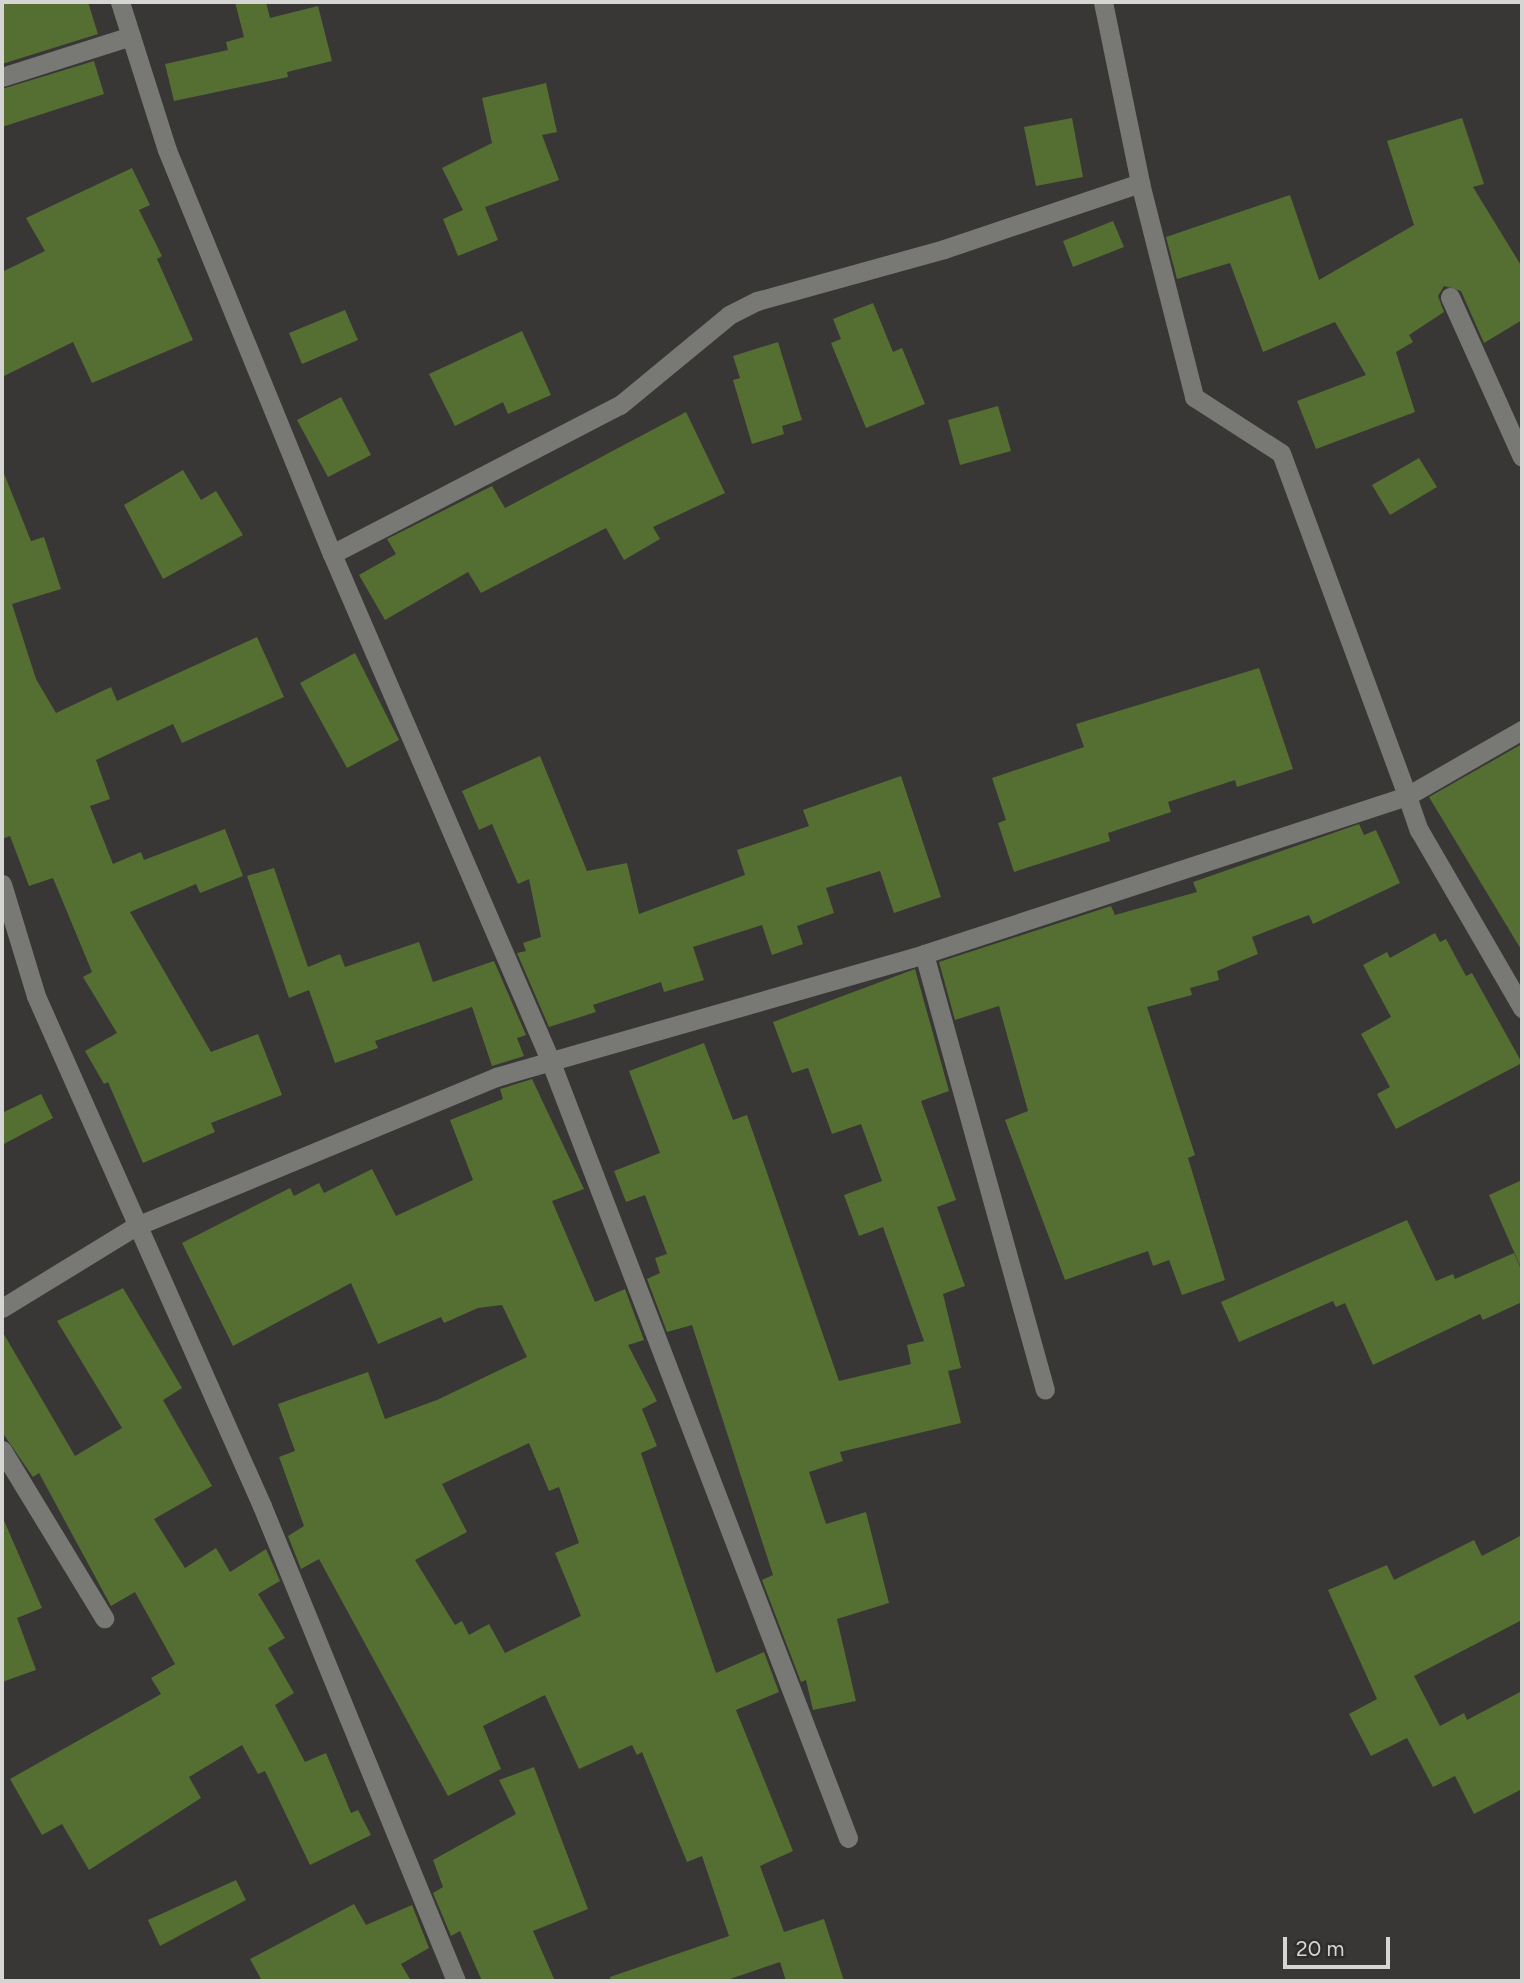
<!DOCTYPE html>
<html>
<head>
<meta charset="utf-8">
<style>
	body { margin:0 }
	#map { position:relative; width:1524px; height:1983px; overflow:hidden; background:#383735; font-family:Figtree,sans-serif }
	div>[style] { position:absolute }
	.building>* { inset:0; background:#556e32 }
	.minor>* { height:19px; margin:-9.5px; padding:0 9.5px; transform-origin:9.5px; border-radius:9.5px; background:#787874 }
	.tertiary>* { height:19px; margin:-9.5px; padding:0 9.5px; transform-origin:9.5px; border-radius:9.5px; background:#787874 }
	span { translate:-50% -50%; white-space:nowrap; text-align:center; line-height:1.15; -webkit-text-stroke:7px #2e2d2b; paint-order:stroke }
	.frame { position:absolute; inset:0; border:4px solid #d5d5d3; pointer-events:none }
	.scale { position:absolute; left:1283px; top:1937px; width:107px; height:32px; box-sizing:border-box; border:4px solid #d5d5d3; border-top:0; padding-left:9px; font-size:21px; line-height:24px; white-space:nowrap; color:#d5d5d3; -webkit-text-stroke:5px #2e2d2b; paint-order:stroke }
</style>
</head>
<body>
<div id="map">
	<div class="building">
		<i style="clip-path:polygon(2px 2px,88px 2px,98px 34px,2px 64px)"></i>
		<i style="clip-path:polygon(235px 2px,266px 2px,270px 18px,318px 6px,332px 61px,287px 72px,288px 77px,174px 101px,165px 64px,228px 50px,226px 42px,244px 37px)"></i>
		<i style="clip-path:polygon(94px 61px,104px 94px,2px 127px,2px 89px)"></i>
		<i style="clip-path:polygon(546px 83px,557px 132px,542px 135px,559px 180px,485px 207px,498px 240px,458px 256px,443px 219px,463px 210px,442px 168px,492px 143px,482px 98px)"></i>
		<i style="clip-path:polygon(1072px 118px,1083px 177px,1036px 186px,1024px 127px)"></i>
		<i style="clip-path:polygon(1462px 118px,1484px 184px,1473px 187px,1522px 267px,1522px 320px,1484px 343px,1461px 291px,1444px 286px,1438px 296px,1444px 312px,1409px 335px,1413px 342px,1396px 352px,1415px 412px,1316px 449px,1297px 401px,1366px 375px,1335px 322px,1263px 352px,1230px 263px,1177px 279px,1166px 237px,1290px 195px,1319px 280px,1414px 225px,1387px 141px)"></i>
		<i style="clip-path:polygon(132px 168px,150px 205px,139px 210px,162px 256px,157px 259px,193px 340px,92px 383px,73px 342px,2px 377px,2px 272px,45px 251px,26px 218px)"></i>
		<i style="clip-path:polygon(1113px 221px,1124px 247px,1073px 267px,1063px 241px)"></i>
		<i style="clip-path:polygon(873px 303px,893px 352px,902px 348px,925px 404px,866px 428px,831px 343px,841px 339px,833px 319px)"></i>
		<i style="clip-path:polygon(345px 310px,358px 340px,302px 364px,289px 333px)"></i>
		<i style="clip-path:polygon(522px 331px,551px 395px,508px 414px,503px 402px,455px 426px,429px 374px)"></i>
		<i style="clip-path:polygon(778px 342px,802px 420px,782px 426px,784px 434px,752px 444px,733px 380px,740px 378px,733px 356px)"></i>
		<i style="clip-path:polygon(341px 397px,371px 455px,328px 477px,297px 420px)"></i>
		<i style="clip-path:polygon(998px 406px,1011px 451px,960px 465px,948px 420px)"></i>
		<i style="clip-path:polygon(686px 412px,725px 493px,653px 527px,660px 539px,624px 560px,606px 528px,481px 593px,468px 572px,385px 620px,359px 575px,396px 554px,387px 539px,492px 486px,505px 508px)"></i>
		<i style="clip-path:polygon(1419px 458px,1437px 487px,1390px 515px,1372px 485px)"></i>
		<i style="clip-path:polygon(183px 470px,201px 500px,216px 491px,243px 535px,163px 579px,124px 505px)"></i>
		<i style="clip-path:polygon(3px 471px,31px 541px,44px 537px,61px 589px,12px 604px,36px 679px,56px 713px,111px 687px,117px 701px,257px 637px,284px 697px,182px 743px,173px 724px,96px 760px,110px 799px,90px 806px,113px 864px,141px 852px,144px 860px,225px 829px,243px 876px,200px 893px,196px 884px,130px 912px,211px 1052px,258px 1034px,282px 1095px,211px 1123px,215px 1132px,143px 1163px,108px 1082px,104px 1084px,85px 1051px,117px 1033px,83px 977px,92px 972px,53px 878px,29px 886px,10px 836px,2px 839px)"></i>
		<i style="clip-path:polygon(355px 653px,399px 740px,347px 768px,300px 683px)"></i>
		<i style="clip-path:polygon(1259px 668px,1293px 769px,1237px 787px,1235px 780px,1168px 802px,1171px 812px,1108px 833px,1110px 841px,1014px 872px,998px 823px,1006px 820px,992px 778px,1084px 747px,1076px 724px)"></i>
		<i style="clip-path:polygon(1522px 744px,1522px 951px,1429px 797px)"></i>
		<i style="clip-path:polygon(540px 756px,587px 871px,627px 863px,639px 914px,745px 875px,737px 850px,809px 826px,803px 810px,901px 776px,941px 897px,894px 913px,880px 871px,826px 888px,834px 913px,797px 926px,803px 944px,772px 955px,762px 925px,693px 947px,704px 980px,664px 992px,661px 982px,593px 1005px,596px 1012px,549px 1027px,517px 953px,526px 951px,523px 943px,541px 937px,529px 879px,518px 884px,492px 824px,479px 830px,462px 791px)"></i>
		<i style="clip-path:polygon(1359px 824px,1364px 835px,1376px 830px,1400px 883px,1313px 924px,1309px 915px,1252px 937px,1258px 954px,1217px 971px,1219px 980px,1190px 988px,1192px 995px,1147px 1007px,1195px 1155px,1188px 1158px,1225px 1280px,1182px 1295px,1169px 1260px,1153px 1266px,1148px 1251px,1065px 1280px,1005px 1120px,1028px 1111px,999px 1006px,955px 1020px,939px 962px,1111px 906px,1115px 915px,1197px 892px,1193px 882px)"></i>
		<i style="clip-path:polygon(274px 868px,308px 967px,340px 954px,345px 967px,419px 942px,433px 982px,494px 961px,526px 1035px,517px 1038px,524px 1056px,492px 1066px,472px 1007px,375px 1041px,378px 1048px,335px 1063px,309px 990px,289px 998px,247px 876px)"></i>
		<i style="clip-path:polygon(1435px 933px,1440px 942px,1446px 939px,1466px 976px,1472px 973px,1522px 1063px,1396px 1129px,1377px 1094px,1390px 1087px,1361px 1034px,1391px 1017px,1363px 965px,1387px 952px,1390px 958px)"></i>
		<i style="clip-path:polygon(915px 969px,949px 1091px,921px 1101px,956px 1200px,937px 1207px,965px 1286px,943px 1294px,961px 1368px,948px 1371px,961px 1423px,840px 1452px,843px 1461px,809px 1472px,826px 1524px,866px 1512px,889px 1603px,837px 1619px,856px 1701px,813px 1710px,806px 1680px,801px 1682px,762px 1580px,773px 1575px,692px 1325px,667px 1332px,647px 1279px,660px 1273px,655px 1258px,667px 1254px,645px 1195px,626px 1202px,614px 1171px,660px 1153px,629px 1071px,704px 1043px,733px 1120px,747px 1115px,839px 1381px,911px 1364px,907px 1345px,924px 1341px,883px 1227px,859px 1236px,844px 1195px,882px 1181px,861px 1124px,832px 1134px,808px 1068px,792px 1073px,773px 1022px)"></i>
		<i style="clip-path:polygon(evenodd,532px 1079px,584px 1189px,552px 1201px,595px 1302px,625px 1289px,644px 1340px,628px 1345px,657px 1401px,642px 1409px,657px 1446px,641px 1453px,716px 1673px,764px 1652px,779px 1692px,736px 1710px,793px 1851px,760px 1866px,784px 1932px,824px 1919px,844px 1981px,786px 1981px,780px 1962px,724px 1981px,611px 1981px,610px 1977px,729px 1936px,702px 1856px,687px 1862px,642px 1752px,637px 1755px,632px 1745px,579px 1769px,545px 1695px,483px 1726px,501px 1769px,448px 1796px,319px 1559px,301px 1569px,288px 1536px,304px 1526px,279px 1457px,295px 1451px,278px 1404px,368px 1372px,385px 1419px,437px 1400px,527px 1357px,502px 1305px,478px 1308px,444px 1323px,441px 1317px,378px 1344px,351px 1283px,233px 1346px,182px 1243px,290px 1188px,294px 1196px,319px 1183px,324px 1193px,372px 1169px,396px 1216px,473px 1180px,450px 1120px,503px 1099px,500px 1089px,532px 1079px,529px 1443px,549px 1491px,559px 1487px,579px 1543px,555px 1553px,581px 1616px,505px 1653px,489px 1624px,469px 1635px,462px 1621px,455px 1625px,415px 1560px,467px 1532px,442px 1484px,529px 1443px)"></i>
		<i style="clip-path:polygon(41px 1094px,53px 1118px,2px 1145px,2px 1113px)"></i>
		<i style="clip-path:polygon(1522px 1180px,1522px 1270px,1489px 1195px)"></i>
		<i style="clip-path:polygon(1407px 1220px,1436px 1281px,1453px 1274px,1455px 1279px,1514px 1253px,1522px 1271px,1522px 1302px,1483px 1320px,1480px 1314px,1373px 1365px,1345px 1303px,1336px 1307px,1333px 1301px,1239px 1342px,1221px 1302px)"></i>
		<i style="clip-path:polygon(123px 1288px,182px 1388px,163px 1400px,212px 1486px,154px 1519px,185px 1568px,216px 1548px,230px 1572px,266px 1549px,280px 1581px,258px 1594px,285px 1638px,268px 1648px,294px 1693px,275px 1705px,305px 1762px,326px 1753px,351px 1813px,358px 1810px,371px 1835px,310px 1865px,265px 1771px,258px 1774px,242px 1745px,189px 1777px,201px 1798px,89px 1870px,62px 1824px,42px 1835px,10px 1779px,161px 1694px,151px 1678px,175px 1664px,135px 1592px,111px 1606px,39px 1473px,33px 1477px,2px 1432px,2px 1331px,75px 1456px,122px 1428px,57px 1321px)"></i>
		<i style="clip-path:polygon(2px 1516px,42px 1608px,17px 1618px,36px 1670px,2px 1682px)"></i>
		<i style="clip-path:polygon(1522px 1535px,1522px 1620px,1414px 1676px,1440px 1726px,1464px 1713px,1467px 1720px,1522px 1691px,1522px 1789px,1474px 1814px,1455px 1776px,1433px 1787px,1407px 1738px,1371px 1756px,1349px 1714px,1377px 1699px,1328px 1590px,1387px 1565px,1394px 1580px,1474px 1540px,1482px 1556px)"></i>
		<i style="clip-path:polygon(534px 1767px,588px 1909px,533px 1931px,555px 1981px,482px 1981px,460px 1931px,451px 1936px,433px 1893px,443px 1887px,433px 1860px,516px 1814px,499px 1780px)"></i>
		<i style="clip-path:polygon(236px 1880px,246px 1900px,160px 1946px,148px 1920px)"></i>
		<i style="clip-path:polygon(354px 1904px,366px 1925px,412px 1905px,429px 1948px,401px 1964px,411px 1981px,262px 1981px,250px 1959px)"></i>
	</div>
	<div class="minor">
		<i style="left:120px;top:2px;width:155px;rotate:72.4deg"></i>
		<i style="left:167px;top:150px;width:436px;rotate:67.8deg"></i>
		<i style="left:332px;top:554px;width:551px;rotate:66.69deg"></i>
		<i style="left:550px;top:1060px;width:833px;rotate:69.04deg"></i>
		<i style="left:1103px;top:2px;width:185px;rotate:78.4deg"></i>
		<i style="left:1140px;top:183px;width:221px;rotate:75.8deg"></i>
		<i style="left:1194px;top:397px;width:103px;rotate:32.8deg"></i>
		<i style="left:1281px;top:453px;width:365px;rotate:69.8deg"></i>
		<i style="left:1407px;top:796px;width:133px;rotate:-29.9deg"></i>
		<i style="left:2px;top:77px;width:135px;rotate:-17.6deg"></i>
		<i style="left:1450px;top:297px;width:175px;rotate:65.8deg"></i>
		<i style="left:332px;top:554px;width:324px;rotate:-27.4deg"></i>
		<i style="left:620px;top:405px;width:141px;rotate:-39.5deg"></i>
		<i style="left:729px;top:315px;width:31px;rotate:-27deg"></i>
		<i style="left:757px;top:301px;width:194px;rotate:-15.5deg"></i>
		<i style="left:944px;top:249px;width:207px;rotate:-18.6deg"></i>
		<i style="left:2px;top:884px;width:117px;rotate:73.1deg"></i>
		<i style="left:36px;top:996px;width:558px;rotate:66.1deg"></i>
		<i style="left:262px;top:1506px;width:513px;rotate:67.78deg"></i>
		<i style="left:924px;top:954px;width:452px;rotate:74.5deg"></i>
		<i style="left:2px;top:1450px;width:197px;rotate:58.7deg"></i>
	</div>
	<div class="tertiary">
		<i style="left:2px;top:1308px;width:155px;rotate:-31.5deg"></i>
		<i style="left:134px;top:1227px;width:392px;rotate:-22.5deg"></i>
		<i style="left:496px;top:1077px;width:445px;rotate:-16deg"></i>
		<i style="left:924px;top:954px;width:508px;rotate:-18.11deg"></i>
		<i style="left:1407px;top:796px;width:36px;rotate:71deg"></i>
		<i style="left:1419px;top:830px;width:206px;rotate:59.9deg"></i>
	</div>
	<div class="frame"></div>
	<div class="scale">20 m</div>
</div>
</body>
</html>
